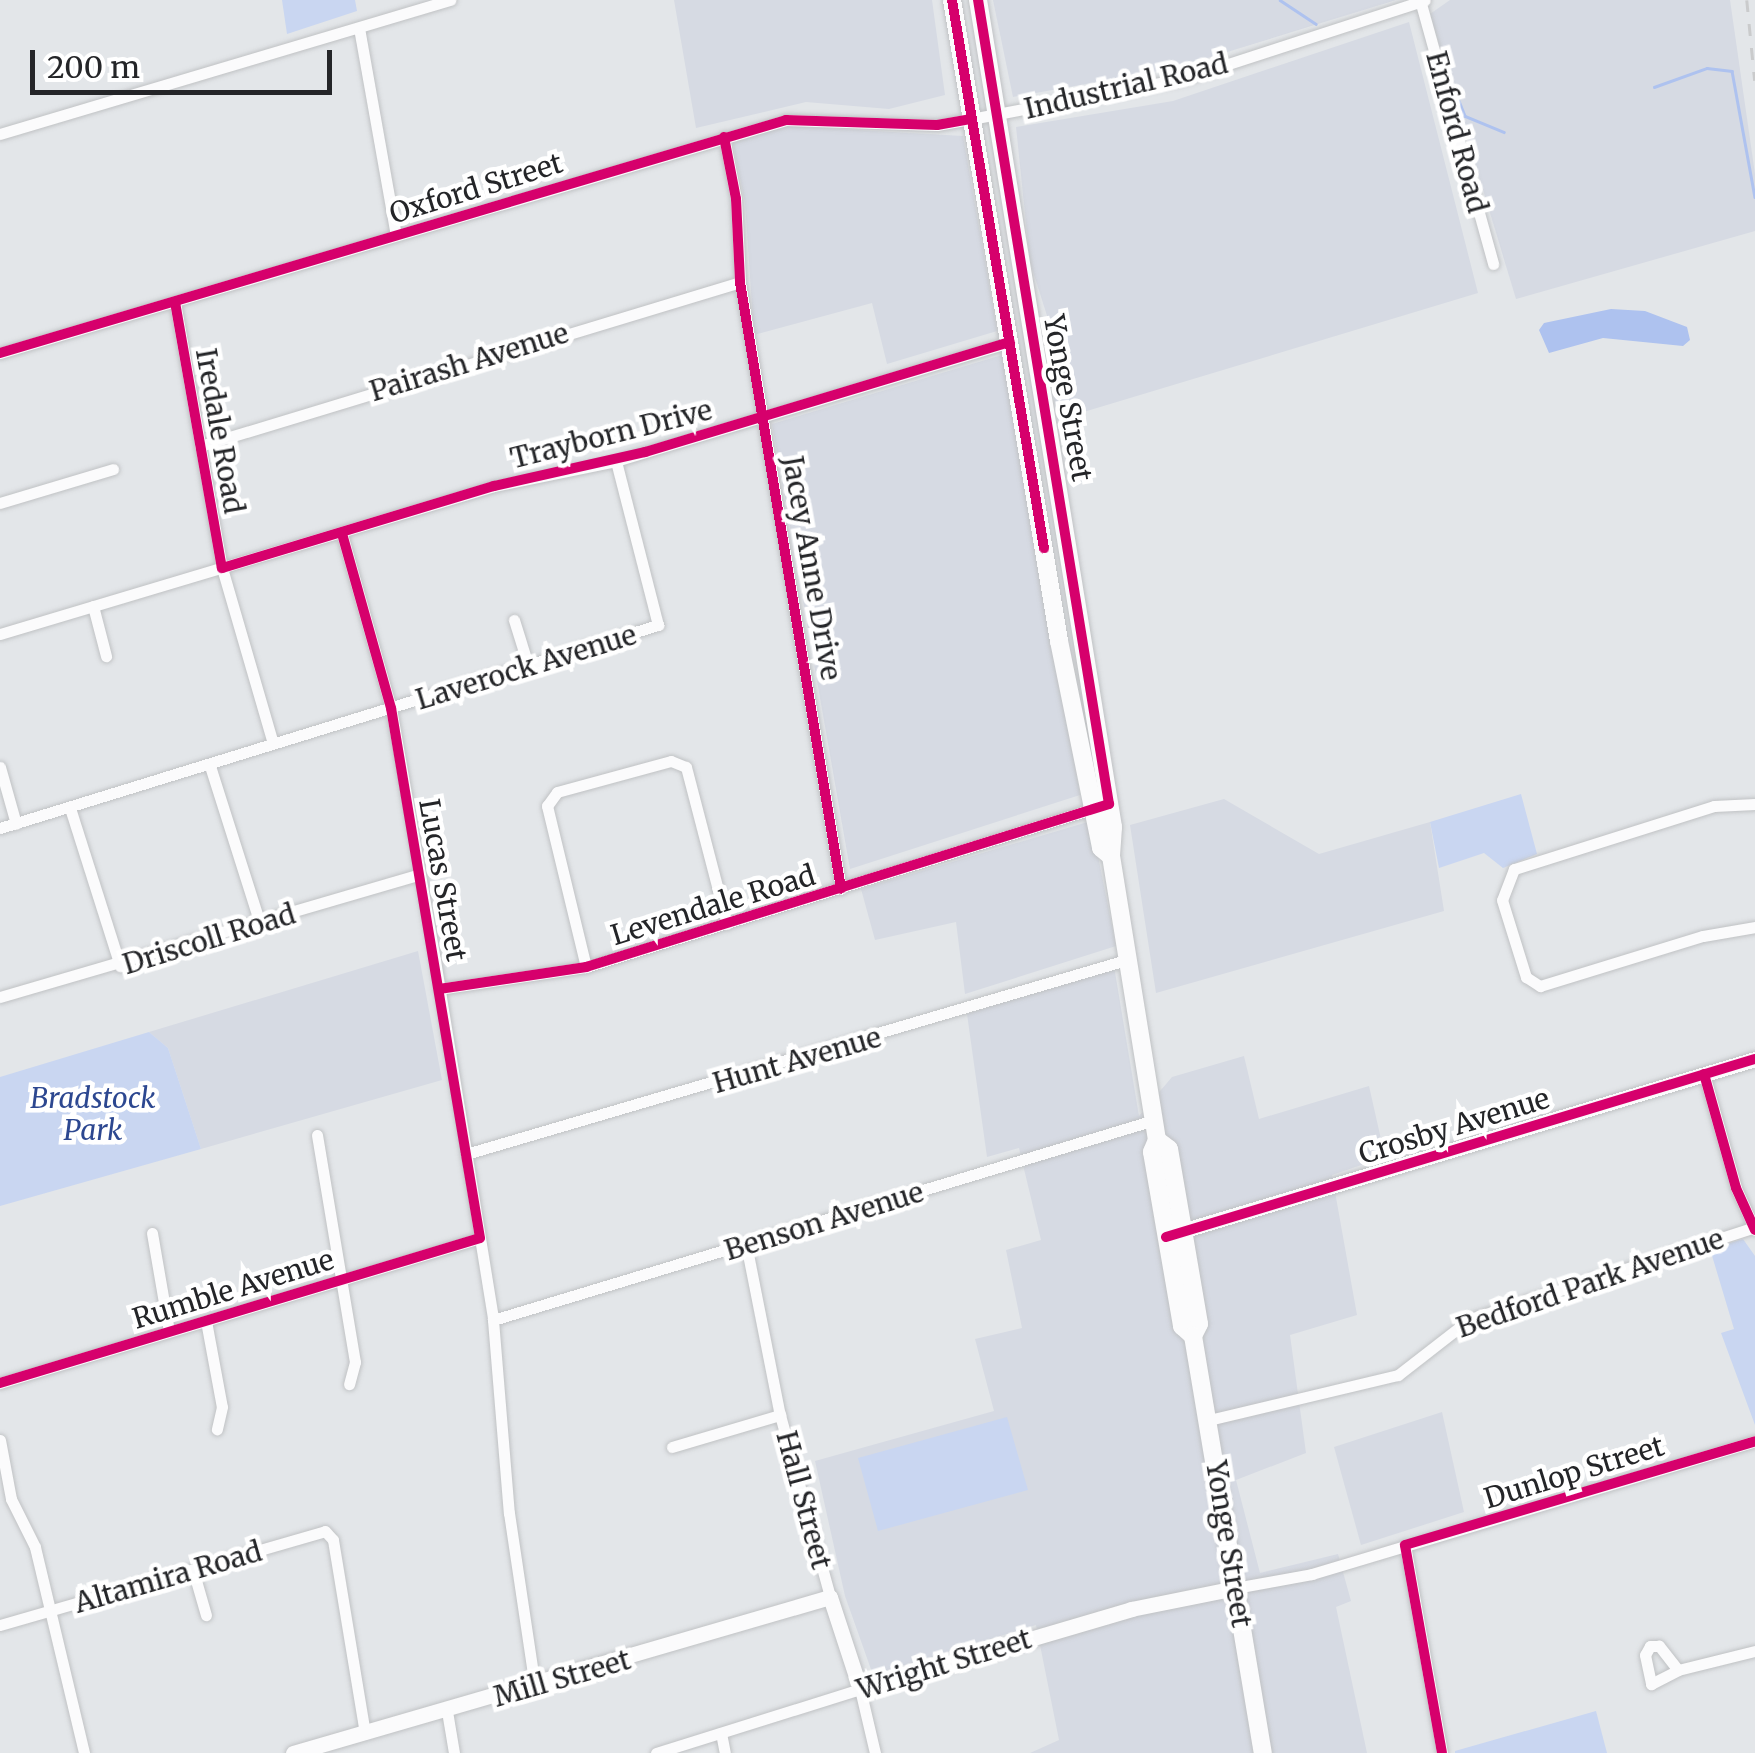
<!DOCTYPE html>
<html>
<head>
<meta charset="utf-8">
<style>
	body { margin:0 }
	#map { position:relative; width:1755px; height:1753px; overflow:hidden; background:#e3e6e9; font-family:Merriweather,serif }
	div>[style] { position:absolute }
	.built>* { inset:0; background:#d6dae3 }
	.green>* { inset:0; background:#c9d6f1 }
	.water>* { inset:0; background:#aec2ef }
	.stream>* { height:2.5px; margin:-1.25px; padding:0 1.25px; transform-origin:1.25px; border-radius:1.25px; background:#aec2ef }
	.roads { filter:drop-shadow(0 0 2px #c0c2c4) drop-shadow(0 0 2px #c0c2c4) }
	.street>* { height:11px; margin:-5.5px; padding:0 5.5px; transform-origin:5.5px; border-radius:5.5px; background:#fbfbfc }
	.secondary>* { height:15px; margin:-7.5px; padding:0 7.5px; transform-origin:7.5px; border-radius:7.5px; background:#fbfbfc }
	.primary>* { height:18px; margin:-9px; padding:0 9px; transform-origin:9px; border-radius:9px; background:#fbfbfc }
	.rail>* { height:2.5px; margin-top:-1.25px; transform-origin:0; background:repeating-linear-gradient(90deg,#cacbcc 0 12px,transparent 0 24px) }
	.cycleway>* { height:10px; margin:-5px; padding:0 5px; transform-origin:5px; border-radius:5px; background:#d6006c }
	span { translate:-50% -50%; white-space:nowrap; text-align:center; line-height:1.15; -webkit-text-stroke:9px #fff; paint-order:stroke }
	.street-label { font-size:28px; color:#242528 }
	.park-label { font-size:28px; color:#2c4790; font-style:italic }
	.scale { position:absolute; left:30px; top:50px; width:302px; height:45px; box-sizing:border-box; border:5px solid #242528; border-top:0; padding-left:12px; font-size:30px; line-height:35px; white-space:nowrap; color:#242528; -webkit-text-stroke:8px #fff; paint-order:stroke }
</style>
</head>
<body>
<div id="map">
	<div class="built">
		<i style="clip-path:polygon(674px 0,932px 0,945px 95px,889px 109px,806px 102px,696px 128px)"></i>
		<i style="clip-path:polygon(993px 0,1396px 0,1175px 68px,1013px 97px)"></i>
		<i style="clip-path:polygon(1450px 0,1730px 0,1755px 174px,1755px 231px,1516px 299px,1430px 14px)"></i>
		<i style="clip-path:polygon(1409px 22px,1478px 293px,1057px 420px,1044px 327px,1049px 322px,1030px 262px,1016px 127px,1173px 101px)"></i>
		<i style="clip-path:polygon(786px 126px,963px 136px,997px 331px,887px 364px,872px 303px,754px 335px,745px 203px,733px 143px)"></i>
		<i style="clip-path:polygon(1002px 355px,1080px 795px,850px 869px,772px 424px)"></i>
		<i style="clip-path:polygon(1224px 799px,1319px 854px,1430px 822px,1444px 911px,1156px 993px,1130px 825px)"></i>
		<i style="clip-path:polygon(1091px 821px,1116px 946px,965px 994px,956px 922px,875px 940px,861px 889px)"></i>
		<i style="clip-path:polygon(418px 951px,442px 1080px,201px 1149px,168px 1048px,149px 1032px)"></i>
		<i style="clip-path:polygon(1114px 966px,1139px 1116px,1172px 1077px,1244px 1056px,1259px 1119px,1369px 1086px,1385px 1157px,1332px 1175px,1357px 1315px,1290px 1335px,1306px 1453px,1236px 1480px,1260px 1573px,1338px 1554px,1351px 1601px,1336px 1607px,1367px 1753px,1030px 1753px,1059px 1740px,1036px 1625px,873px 1675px,845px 1596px,815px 1461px,994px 1411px,975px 1339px,1022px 1328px,1006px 1250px,1041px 1240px,1019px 1148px,987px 1157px,967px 1014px)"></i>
		<i style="clip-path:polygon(1442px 1412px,1464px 1512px,1361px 1545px,1334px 1447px)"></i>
	</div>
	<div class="green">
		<i style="clip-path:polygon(282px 0,355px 0,357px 11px,287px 34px)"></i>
		<i style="clip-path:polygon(1521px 794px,1537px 854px,1503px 868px,1484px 853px,1439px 868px,1430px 822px)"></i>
		<i style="clip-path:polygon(149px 1032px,168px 1048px,201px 1149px,0 1206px,0 1077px)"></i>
		<i style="clip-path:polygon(1743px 1239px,1755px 1256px,1755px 1425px,1721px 1333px,1734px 1329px,1710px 1249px)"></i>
		<i style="clip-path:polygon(1007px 1417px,1028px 1490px,878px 1531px,858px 1458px)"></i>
		<i style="clip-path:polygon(1596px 1711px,1607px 1753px,1455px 1753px,1455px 1751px)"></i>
	</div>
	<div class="water">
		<i style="clip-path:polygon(1611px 309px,1645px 311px,1687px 327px,1690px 340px,1683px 346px,1603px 338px,1549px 353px,1539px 330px,1544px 323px)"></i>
	</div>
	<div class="stream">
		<i style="left:1280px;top:0;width:43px;rotate:33.7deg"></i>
		<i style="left:1654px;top:87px;width:56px;rotate:-19.7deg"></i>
		<i style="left:1707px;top:68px;width:25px;rotate:7deg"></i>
		<i style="left:1732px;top:71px;width:128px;rotate:79.7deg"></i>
		<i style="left:1459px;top:101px;width:16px;rotate:68deg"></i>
		<i style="left:1465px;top:116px;width:42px;rotate:22.3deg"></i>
	</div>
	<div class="roads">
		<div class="street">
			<i style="left:1420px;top:0;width:274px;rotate:74.5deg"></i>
			<i style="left:359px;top:28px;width:210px;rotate:79.9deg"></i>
			<i style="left:0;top:134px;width:470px;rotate:-16.6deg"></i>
			<i style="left:724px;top:137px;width:63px;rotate:79deg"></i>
			<i style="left:736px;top:199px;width:83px;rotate:87.2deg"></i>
			<i style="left:740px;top:282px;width:615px;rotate:80.55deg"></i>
			<i style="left:175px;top:302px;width:270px;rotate:80deg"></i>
			<i style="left:222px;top:568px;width:182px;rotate:73.8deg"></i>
			<i style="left:0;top:353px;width:820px;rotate:-16.51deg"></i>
			<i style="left:786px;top:120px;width:151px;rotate:1.9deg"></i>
			<i style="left:937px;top:125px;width:35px;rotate:-10deg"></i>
			<i style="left:971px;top:119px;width:218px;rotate:-10.8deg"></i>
			<i style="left:1185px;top:78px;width:252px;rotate:-18deg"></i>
			<i style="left:200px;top:446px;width:564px;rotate:-16.89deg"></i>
			<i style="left:0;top:503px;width:118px;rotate:-16.7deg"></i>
			<i style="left:342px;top:534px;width:181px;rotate:74.3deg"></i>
			<i style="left:391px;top:708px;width:256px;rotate:80.1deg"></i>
			<i style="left:435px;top:960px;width:365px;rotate:80.8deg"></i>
			<i style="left:493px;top:1320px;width:194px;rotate:85.3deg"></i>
			<i style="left:509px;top:1513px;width:175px;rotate:81.5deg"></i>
			<i style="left:93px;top:606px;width:52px;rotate:75.4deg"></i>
			<i style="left:514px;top:620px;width:47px;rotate:72.7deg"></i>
			<i style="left:0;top:634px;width:516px;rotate:-16.68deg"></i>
			<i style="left:494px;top:486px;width:125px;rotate:-11.6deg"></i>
			<i style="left:616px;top:461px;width:412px;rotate:-16.8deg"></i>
			<i style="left:210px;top:766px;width:166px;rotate:72.4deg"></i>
			<i style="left:0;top:767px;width:59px;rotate:74.3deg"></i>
			<i style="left:1755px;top:804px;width:41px;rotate:177.2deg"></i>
			<i style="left:1714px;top:806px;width:210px;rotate:162.5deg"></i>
			<i style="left:1514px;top:869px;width:33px;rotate:111deg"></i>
			<i style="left:1502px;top:900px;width:81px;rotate:72.7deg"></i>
			<i style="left:1526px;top:977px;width:17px;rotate:33deg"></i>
			<i style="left:1540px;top:986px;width:170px;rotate:-17.1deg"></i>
			<i style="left:1703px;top:936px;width:53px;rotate:-9.8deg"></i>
			<i style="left:70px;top:808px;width:166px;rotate:72.4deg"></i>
			<i style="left:0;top:828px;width:689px;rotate:-17.15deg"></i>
			<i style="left:658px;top:625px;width:169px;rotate:-104.4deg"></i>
			<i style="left:586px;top:967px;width:166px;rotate:-103.6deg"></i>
			<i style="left:547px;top:806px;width:17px;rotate:-54deg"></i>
			<i style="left:557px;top:792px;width:118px;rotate:-15.2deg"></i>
			<i style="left:671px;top:761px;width:16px;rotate:22deg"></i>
			<i style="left:686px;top:767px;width:162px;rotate:75.4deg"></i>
			<i style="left:439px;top:989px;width:149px;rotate:-8.5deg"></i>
			<i style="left:586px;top:967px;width:536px;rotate:-17.35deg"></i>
			<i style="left:0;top:997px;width:435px;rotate:-16.3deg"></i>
			<i style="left:1704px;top:1074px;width:118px;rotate:74.3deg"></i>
			<i style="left:1736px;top:1188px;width:46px;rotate:65.7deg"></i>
			<i style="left:317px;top:1135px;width:230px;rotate:80.5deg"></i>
			<i style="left:355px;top:1362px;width:23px;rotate:105deg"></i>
			<i style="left:466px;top:1154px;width:688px;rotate:-16.38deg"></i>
			<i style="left:152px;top:1233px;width:99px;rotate:80.2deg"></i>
			<i style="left:746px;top:1244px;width:174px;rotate:78.8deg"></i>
			<i style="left:780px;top:1415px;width:189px;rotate:74.6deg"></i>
			<i style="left:493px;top:1320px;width:691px;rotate:-16.83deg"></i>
			<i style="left:206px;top:1321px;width:87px;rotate:79.5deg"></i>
			<i style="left:222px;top:1407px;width:23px;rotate:103deg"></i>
			<i style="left:0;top:1383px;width:501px;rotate:-16.81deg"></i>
			<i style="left:1209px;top:1420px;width:194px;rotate:-13.4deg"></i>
			<i style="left:1398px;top:1375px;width:91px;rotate:-37.9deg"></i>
			<i style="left:1470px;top:1319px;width:299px;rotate:-17.9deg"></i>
			<i style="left:0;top:1440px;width:60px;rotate:79.4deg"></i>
			<i style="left:11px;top:1499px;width:54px;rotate:63.4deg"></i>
			<i style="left:35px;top:1547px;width:212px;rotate:76.6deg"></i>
			<i style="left:672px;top:1447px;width:113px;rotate:-16.5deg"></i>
			<i style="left:1405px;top:1545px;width:211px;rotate:79.9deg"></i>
			<i style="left:193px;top:1570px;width:47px;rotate:73.9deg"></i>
			<i style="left:1235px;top:1588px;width:78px;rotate:-10.3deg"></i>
			<i style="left:1312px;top:1574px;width:463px;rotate:-16.7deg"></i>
			<i style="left:0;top:1625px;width:338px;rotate:-16.1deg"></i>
			<i style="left:325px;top:1531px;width:12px;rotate:48deg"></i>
			<i style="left:333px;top:1540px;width:196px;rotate:80.6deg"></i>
			<i style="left:1678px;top:1670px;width:31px;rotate:-128deg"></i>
			<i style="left:1659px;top:1646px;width:9px;rotate:180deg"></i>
			<i style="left:1650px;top:1646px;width:10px;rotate:119deg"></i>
			<i style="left:1645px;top:1655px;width:30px;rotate:78deg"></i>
			<i style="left:1651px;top:1684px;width:30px;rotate:-27deg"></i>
			<i style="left:1678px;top:1670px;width:79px;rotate:-13.9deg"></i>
			<i style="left:447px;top:1711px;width:43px;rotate:80.5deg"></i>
			<i style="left:721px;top:1733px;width:20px;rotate:79deg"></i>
			<i style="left:656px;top:1753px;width:214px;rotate:-17.4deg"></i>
			<i style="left:860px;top:1689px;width:66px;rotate:76.8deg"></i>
		</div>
		<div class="secondary">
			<i style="left:1175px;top:1233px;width:606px;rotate:-16.7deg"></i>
			<i style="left:293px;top:1753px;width:559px;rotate:-16.2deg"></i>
			<i style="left:830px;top:1597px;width:97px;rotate:71.9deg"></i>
			<i style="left:860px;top:1689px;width:283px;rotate:-16.4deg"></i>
			<i style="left:1131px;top:1609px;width:106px;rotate:-11.4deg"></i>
		</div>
		<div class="primary">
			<i style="left:952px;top:0;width:650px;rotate:80.52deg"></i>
			<i style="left:1059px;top:641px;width:211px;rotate:78.5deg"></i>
			<i style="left:1101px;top:848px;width:13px;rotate:39deg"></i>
			<i style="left:978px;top:0;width:838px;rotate:80.73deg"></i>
			<i style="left:1113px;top:827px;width:29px;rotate:94deg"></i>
			<i style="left:1111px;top:856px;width:288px;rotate:80.8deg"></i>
			<i style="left:1157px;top:1140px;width:13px;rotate:113deg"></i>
			<i style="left:1152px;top:1152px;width:177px;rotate:80.2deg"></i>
			<i style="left:1182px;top:1326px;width:15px;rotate:42deg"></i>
			<i style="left:1157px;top:1140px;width:15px;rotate:37deg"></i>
			<i style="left:1169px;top:1149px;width:82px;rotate:80.2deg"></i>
			<i style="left:1183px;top:1230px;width:95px;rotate:80.3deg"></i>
			<i style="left:1199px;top:1324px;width:13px;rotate:117deg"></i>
			<i style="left:1193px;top:1336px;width:423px;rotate:80.5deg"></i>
		</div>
	</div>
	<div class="rail">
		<i style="left:1747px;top:0;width:81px;rotate:84.4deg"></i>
	</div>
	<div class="cycleway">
		<i style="left:952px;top:0;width:556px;rotate:80.47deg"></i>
		<i style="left:724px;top:137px;width:63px;rotate:79deg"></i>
		<i style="left:736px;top:199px;width:83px;rotate:87.2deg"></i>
		<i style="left:740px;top:282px;width:615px;rotate:80.55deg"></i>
		<i style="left:175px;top:302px;width:270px;rotate:80deg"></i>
		<i style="left:222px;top:568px;width:284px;rotate:-16.8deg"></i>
		<i style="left:494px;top:486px;width:155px;rotate:-12.7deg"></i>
		<i style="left:645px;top:452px;width:381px;rotate:-16.8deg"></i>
		<i style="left:0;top:353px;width:820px;rotate:-16.51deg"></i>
		<i style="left:786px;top:120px;width:151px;rotate:1.9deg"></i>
		<i style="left:937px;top:125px;width:35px;rotate:-10deg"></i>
		<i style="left:439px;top:989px;width:149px;rotate:-8.5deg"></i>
		<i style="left:586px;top:967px;width:548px;rotate:-17.31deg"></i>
		<i style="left:1109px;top:804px;width:815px;rotate:-99.25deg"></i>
		<i style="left:1704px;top:1074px;width:118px;rotate:74.3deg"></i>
		<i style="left:1736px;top:1188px;width:46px;rotate:65.7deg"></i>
		<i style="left:1166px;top:1237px;width:615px;rotate:-16.82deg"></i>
		<i style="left:0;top:1383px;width:501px;rotate:-16.81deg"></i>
		<i style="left:480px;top:1238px;width:537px;rotate:-99.53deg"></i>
		<i style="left:391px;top:708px;width:181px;rotate:-105.7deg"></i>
		<i style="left:1442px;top:1753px;width:211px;rotate:-100.1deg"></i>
		<i style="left:1405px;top:1545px;width:365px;rotate:-16.5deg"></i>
	</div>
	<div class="street-label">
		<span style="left:1126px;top:86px;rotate:-13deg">Industrial Road</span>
		<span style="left:1457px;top:132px;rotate:75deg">Enford Road</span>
		<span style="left:476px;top:188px;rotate:-17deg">Oxford Street</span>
		<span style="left:469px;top:362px;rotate:-17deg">Pairash Avenue</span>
		<span style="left:1068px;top:398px;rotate:80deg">Yonge Street</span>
		<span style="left:220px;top:431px;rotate:80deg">Iredale Road</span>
		<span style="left:611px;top:434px;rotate:-14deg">Trayborn Drive</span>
		<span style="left:812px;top:568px;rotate:80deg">Jacey Anne Drive</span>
		<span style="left:526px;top:667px;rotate:-17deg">Laverock Avenue</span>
		<span style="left:443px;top:880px;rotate:80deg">Lucas Street</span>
		<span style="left:713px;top:905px;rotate:-17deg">Levendale Road</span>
		<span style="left:209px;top:939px;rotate:-17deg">Driscoll Road</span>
		<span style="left:797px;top:1060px;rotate:-16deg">Hunt Avenue</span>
		<span style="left:1454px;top:1126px;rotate:-17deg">Crosby Avenue</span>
		<span style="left:824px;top:1221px;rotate:-17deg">Benson Avenue</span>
		<span style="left:1590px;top:1283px;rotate:-19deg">Bedford Park Avenue</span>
		<span style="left:233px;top:1289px;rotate:-17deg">Rumble Avenue</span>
		<span style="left:1574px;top:1472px;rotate:-17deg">Dunlop Street</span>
		<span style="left:804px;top:1500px;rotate:75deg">Hall Street</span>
		<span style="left:1229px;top:1544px;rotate:81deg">Yonge Street</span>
		<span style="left:168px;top:1577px;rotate:-16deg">Altamira Road</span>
		<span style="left:944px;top:1664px;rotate:-17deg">Wright Street</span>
		<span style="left:562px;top:1678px;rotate:-16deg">Mill Street</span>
	</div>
	<div class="park-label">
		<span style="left:93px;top:1114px">Bradstock<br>Park</span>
	</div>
	<div class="scale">200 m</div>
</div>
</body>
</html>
